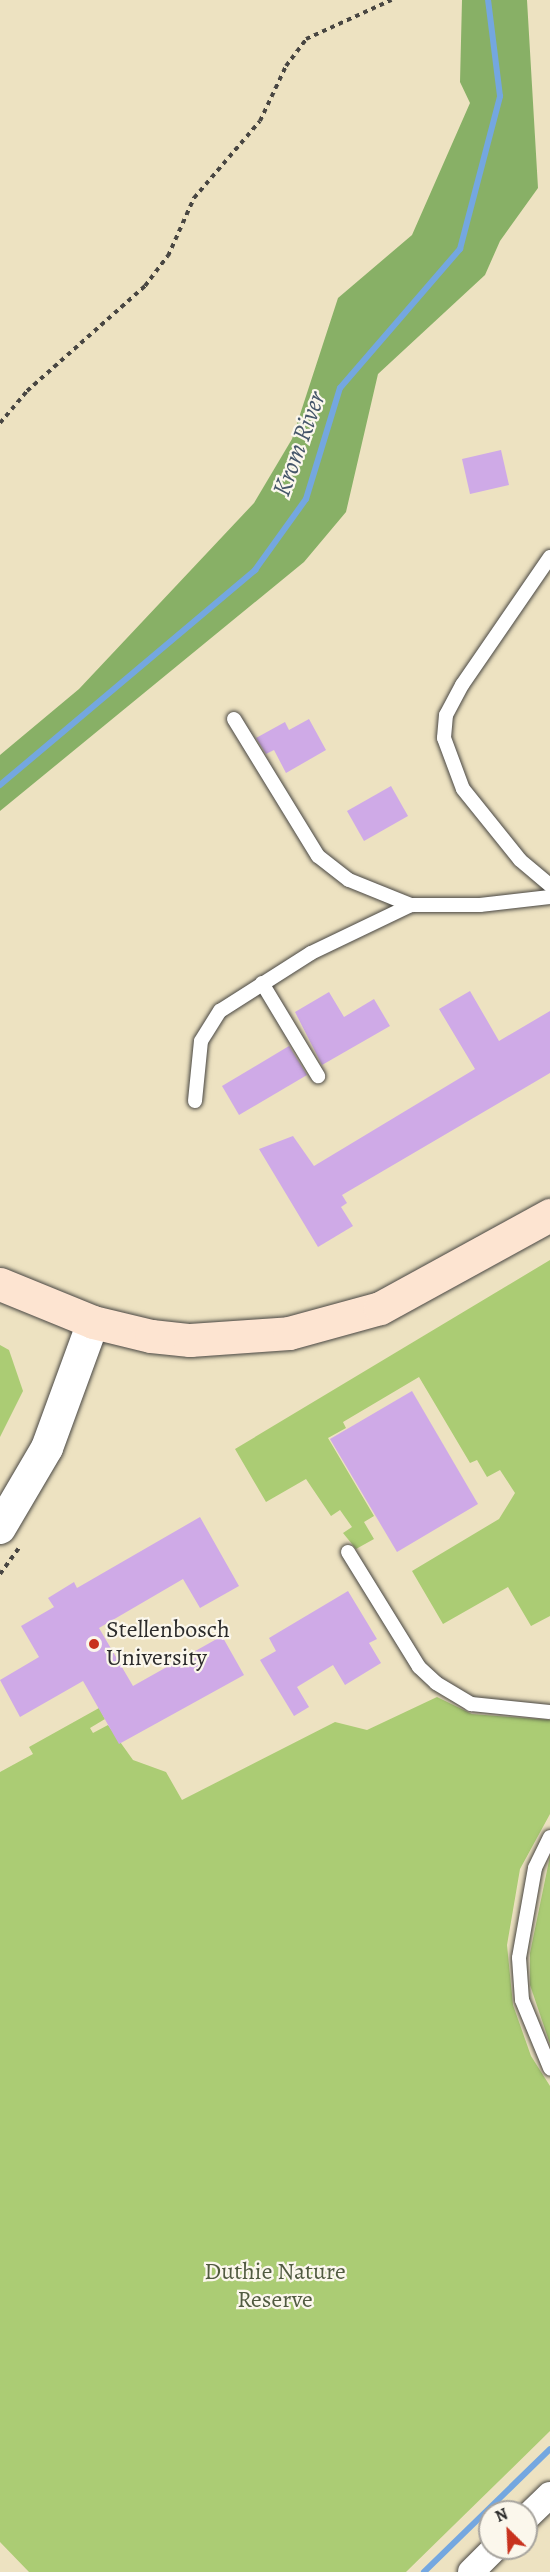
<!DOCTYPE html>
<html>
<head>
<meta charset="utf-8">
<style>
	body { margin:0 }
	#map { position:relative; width:550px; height:2572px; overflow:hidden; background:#ede2c1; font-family:Alegreya,serif }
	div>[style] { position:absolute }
	.green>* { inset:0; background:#abcc74 }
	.forest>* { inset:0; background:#88b066 }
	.stream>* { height:6px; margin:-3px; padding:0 3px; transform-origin:3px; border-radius:3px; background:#74a7e0 }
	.building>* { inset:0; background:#cfaae7 }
	.path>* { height:4px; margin-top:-2px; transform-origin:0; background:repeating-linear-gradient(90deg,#484642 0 4.5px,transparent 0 9px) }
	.roads { filter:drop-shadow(0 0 2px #484642) drop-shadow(0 0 2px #484642) }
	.service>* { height:14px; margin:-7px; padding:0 7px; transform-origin:7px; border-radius:7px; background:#fff }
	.minor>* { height:26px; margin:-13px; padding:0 13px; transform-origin:13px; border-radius:13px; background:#fff }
	.tertiary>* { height:32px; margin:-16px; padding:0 16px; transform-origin:16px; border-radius:16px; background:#fff }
	.secondary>* { height:33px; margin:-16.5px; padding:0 16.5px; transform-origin:16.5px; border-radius:16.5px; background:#fde4d1 }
	.dots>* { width:16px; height:16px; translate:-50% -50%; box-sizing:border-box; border:3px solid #fbf7ec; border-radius:50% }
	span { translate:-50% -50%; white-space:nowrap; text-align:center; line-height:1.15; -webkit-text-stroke:4.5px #fbf7ec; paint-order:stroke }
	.poi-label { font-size:24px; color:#2b2b2b }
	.left { translate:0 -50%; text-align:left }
	.park-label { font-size:24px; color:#515b41 }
	.water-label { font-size:26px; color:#45566a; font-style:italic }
	.north { position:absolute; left:478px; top:2500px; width:60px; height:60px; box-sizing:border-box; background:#fbf7ec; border:2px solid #a8a59f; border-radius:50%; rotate:336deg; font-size:16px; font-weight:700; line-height:24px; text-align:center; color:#2b2b2b }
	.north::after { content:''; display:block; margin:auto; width:21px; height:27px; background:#c8321e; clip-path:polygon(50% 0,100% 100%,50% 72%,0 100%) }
</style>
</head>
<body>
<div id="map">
	<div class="green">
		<i style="clip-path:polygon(550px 1260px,550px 1616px,531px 1626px,508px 1587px,443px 1624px,412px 1571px,499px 1519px,515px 1493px,500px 1470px,487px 1477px,477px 1460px,470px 1463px,419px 1377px,343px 1422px,346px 1428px,328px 1438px,374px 1516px,364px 1522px,374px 1539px,356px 1549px,343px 1533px,352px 1527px,340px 1510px,331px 1516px,306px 1479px,266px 1502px,235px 1449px)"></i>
		<i style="clip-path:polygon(0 1345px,9px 1350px,23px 1391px,0 1437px)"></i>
		<i style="clip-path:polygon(437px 1697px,472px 1714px,550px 1720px,550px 1814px,520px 1869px,507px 1945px,513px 2005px,531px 2056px,550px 2086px,550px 2431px,406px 2572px,29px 2572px,0 2542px,0 1772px,33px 1754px,29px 1747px,99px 1708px,105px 1719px,90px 1728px,93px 1733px,108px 1725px,133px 1760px,166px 1772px,182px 1800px,335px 1722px,367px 1730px)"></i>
		<i style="clip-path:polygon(550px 1856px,550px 2044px,530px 1985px,530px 1953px)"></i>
	</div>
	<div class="forest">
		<i style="clip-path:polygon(462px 0,527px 0,538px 188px,500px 241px,485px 275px,378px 374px,346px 512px,304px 562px,0 811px,0 755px,79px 689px,254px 503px,292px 439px,338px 298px,412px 235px,470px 103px,460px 82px)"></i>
	</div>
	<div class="stream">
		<i style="left:0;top:785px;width:334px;rotate:-40.1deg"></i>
		<i style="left:255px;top:570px;width:87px;rotate:-54.3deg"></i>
		<i style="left:306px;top:499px;width:116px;rotate:-73deg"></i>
		<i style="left:340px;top:388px;width:184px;rotate:-49.2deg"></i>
		<i style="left:460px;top:249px;width:158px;rotate:-75.3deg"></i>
		<i style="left:500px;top:96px;width:97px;rotate:-97.1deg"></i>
		<i style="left:424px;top:2572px;width:176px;rotate:-44.3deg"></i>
	</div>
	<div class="building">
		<i style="clip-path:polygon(501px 450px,509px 485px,470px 494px,462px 459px)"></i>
		<i style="clip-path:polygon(309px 719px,326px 750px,286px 773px,274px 750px,266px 754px,256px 738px,285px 722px,289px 730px)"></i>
		<i style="clip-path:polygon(391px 786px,408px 816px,364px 841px,347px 811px)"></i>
		<i style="clip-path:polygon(470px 991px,499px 1041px,550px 1011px,550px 1073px,342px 1195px,347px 1203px,341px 1207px,353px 1226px,318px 1247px,259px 1149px,293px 1136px,314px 1166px,475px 1069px,439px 1009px)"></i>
		<i style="clip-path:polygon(329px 992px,344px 1017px,374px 999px,390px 1026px,322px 1065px,295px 1012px)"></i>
		<i style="clip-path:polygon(289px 1046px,307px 1075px,239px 1115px,222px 1086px)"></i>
		<i style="clip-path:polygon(412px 1391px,478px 1504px,397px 1552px,330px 1439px)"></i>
		<i style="clip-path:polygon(200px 1517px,239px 1586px,200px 1608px,183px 1579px,99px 1628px,133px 1686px,222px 1636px,244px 1675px,119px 1744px,83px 1681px,20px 1717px,0 1680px,39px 1657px,21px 1626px,54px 1607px,48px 1598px,74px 1582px,77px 1588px)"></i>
		<i style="clip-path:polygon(348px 1591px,377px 1639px,369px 1643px,381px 1663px,345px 1685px,333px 1665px,297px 1687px,309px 1707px,294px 1716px,260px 1660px,276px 1651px,269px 1638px)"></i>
	</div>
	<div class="path">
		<i style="left:0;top:423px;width:42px;rotate:-49.8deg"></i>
		<i style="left:27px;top:391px;width:158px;rotate:-41.7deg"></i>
		<i style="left:145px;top:286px;width:38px;rotate:-53deg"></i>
		<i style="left:168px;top:256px;width:64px;rotate:-65.9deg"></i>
		<i style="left:194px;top:198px;width:101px;rotate:-49.4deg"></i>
		<i style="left:260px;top:121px;width:61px;rotate:-64.7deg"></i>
		<i style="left:286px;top:66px;width:34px;rotate:-53deg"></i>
		<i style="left:306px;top:39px;width:94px;rotate:-24.6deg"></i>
		<i style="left:0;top:1574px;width:34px;rotate:-54deg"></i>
	</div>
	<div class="roads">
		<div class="service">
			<i style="left:550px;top:557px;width:155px;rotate:124.5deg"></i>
			<i style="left:462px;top:685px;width:34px;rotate:118deg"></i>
			<i style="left:446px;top:715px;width:23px;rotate:95deg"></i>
			<i style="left:444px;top:738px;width:54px;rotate:69.6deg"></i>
			<i style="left:463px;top:789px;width:91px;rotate:51.2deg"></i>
			<i style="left:520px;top:860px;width:39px;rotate:40deg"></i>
			<i style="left:234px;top:719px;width:161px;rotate:58.5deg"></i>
			<i style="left:318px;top:856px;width:39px;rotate:38deg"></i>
			<i style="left:349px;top:880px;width:67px;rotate:22deg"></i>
			<i style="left:262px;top:983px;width:109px;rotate:58.9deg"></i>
			<i style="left:195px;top:1101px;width:60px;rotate:-84.3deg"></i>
			<i style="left:201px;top:1041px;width:36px;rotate:-58deg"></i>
			<i style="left:220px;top:1011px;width:108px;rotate:-32.5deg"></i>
			<i style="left:311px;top:953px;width:111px;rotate:-25.6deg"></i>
			<i style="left:411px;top:905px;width:69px"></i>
			<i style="left:480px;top:905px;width:70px;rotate:-6.5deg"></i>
			<i style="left:348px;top:1552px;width:135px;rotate:58.3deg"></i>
			<i style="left:419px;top:1667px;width:23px;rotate:43deg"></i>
			<i style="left:436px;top:1683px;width:41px;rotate:31deg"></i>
			<i style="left:471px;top:1704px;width:79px;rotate:5.8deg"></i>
			<i style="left:550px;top:1837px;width:34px;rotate:116deg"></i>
			<i style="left:535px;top:1868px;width:91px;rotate:100.1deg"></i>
			<i style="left:519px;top:1958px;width:42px;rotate:85.9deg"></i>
			<i style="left:522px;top:2000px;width:74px;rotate:67.6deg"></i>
		</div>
		<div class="minor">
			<i style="left:526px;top:2518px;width:33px;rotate:-44deg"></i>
			<i style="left:471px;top:2572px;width:34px;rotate:-45deg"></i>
		</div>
		<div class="tertiary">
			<i style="left:0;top:1528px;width:93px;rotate:-59.6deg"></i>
			<i style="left:47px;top:1448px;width:134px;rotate:-69.9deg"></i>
		</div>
		<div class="secondary">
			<i style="left:0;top:1284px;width:100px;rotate:22.2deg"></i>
			<i style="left:93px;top:1322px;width:60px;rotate:13.6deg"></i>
			<i style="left:151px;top:1336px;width:39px;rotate:6deg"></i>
			<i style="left:190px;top:1340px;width:99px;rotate:-4deg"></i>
			<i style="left:289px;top:1333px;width:94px;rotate:-15.4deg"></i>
			<i style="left:380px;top:1308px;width:194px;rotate:-28.7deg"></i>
		</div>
	</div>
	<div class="dots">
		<i style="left:94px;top:1644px;background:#c8321e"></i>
	</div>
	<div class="poi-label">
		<span class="left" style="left:106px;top:1644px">Stellenbosch<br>University</span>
	</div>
	<div class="park-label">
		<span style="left:275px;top:2286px">Duthie Nature<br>Reserve</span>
	</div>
	<div class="water-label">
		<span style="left:299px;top:444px;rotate:-70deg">Krom River</span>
	</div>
	<div class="north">N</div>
</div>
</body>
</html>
